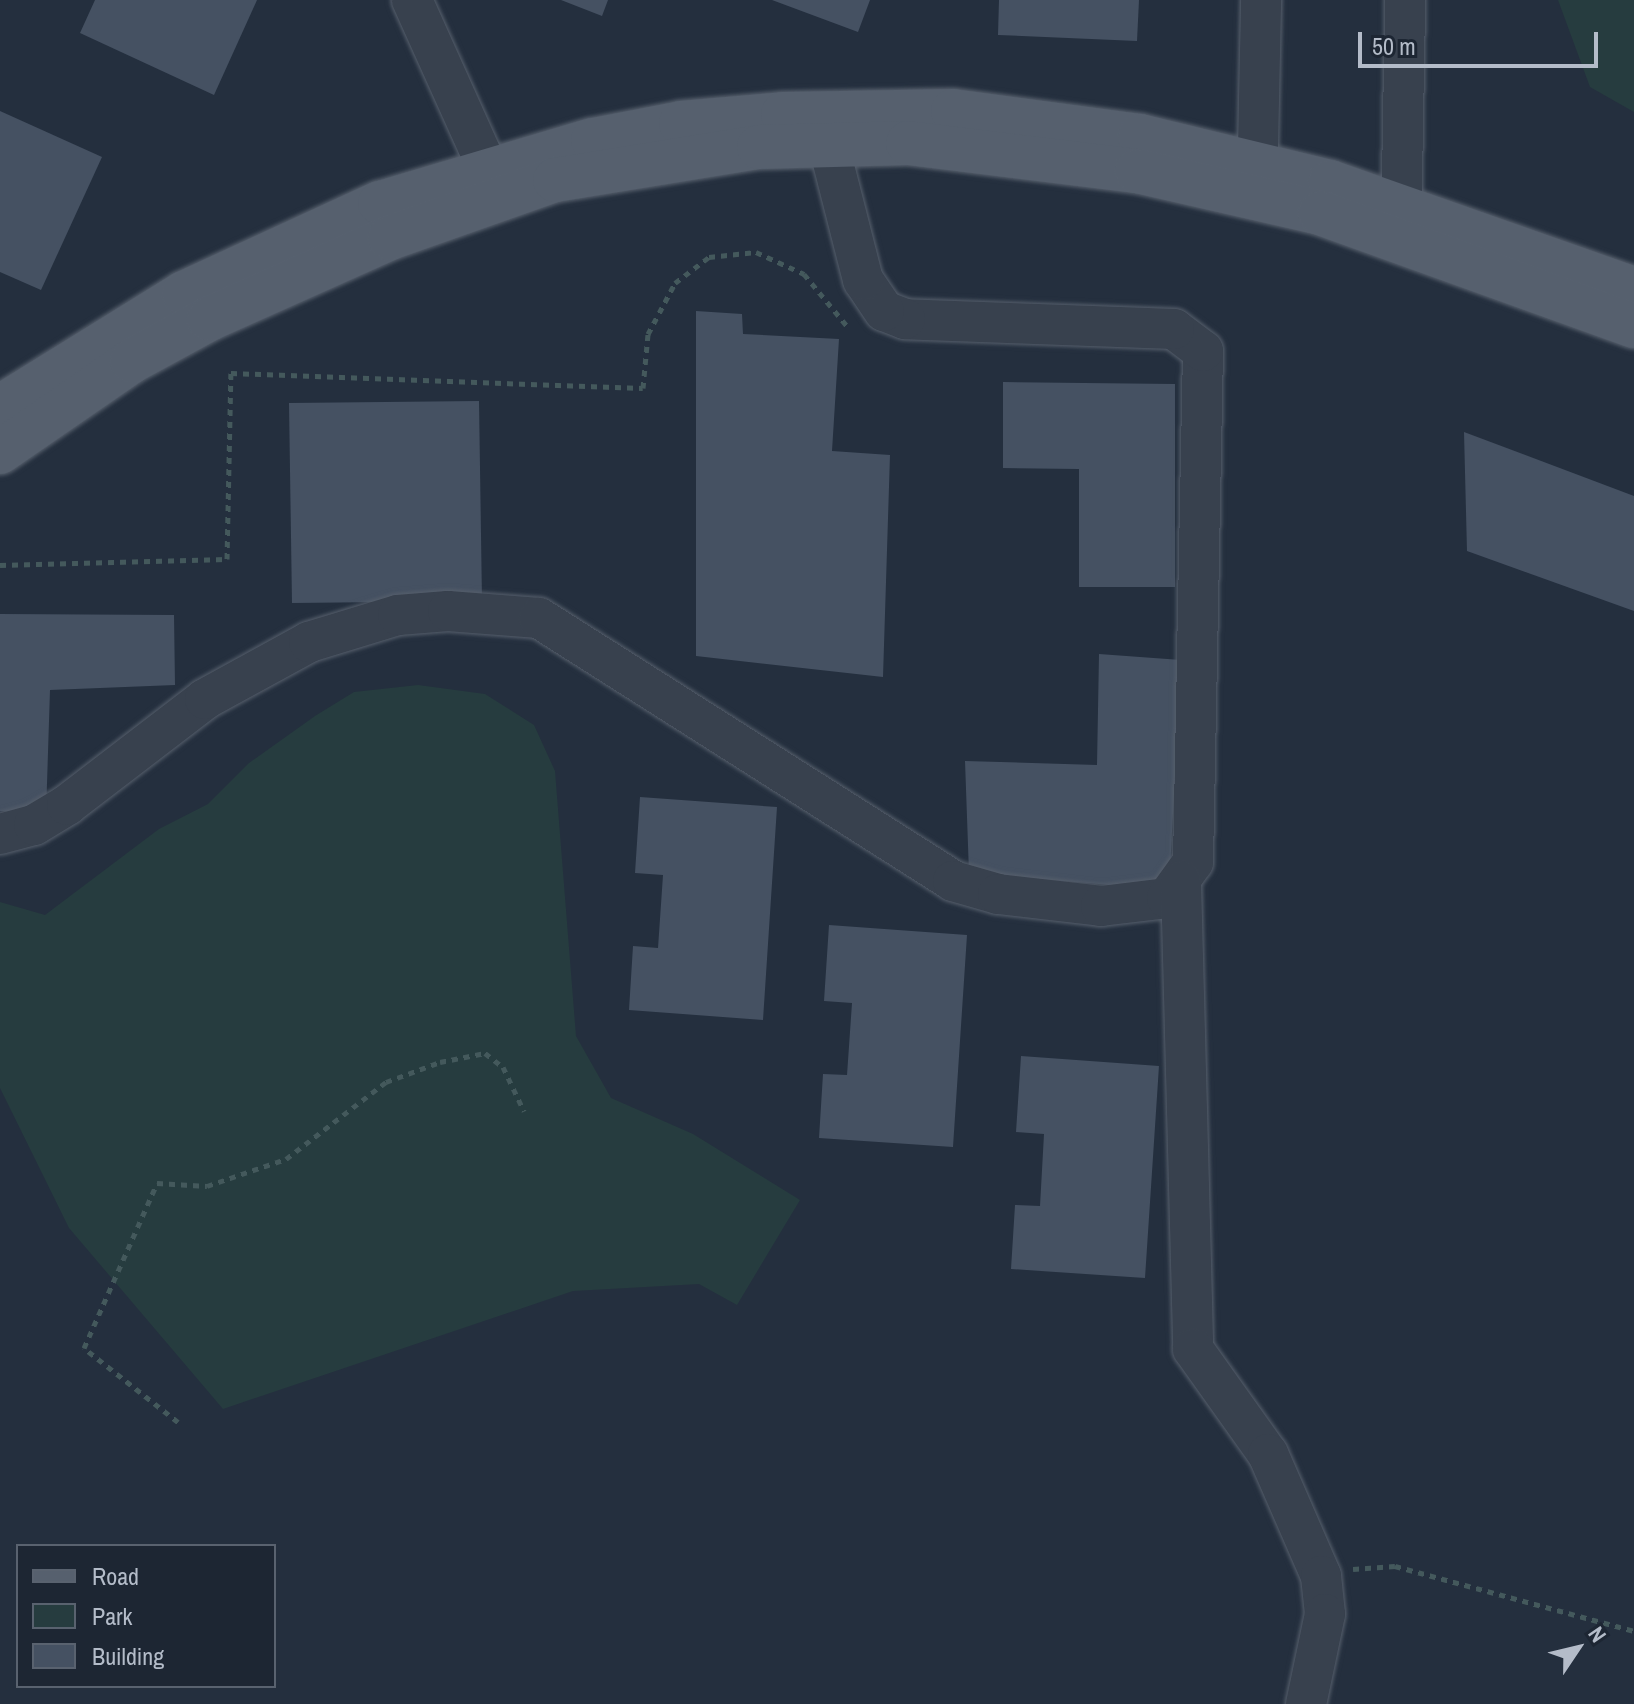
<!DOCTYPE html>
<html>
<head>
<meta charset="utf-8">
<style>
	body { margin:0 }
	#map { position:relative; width:1634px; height:1704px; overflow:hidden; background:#242f3e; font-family:"Archivo Narrow",sans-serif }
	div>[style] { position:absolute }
	.green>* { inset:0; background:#263c3f }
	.building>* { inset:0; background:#455162 }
	.path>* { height:5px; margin-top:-2.5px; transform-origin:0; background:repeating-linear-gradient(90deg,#44595c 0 6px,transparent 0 12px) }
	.roads { filter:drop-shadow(0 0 2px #565f6c) drop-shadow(0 0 2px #565f6c) }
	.minor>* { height:40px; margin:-20px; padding:0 20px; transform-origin:20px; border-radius:20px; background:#38414e }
	.major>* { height:44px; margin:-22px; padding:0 22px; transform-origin:22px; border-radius:22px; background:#56606e }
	span { translate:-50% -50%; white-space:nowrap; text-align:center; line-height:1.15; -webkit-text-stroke:7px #1d2633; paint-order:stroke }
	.legend { position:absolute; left:16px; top:1544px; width:260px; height:144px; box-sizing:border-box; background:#1d2633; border:2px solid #59626f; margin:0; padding:10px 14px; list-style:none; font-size:24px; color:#b4bcc9 }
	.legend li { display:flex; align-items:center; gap:16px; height:40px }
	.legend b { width:40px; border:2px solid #59626f }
	.north { position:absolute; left:1538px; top:1608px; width:80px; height:80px; -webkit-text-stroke:6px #1d2633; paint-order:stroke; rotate:55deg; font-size:22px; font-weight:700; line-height:32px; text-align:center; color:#b4bcc9 }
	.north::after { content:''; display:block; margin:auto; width:28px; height:36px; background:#b4bcc9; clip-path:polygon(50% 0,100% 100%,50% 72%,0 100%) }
	.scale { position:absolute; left:1358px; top:32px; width:240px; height:36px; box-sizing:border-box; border:4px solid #b4bcc9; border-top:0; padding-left:10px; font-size:24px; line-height:28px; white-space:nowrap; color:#b4bcc9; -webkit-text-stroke:6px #1d2633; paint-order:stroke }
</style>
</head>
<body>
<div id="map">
	<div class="green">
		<i style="clip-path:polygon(1558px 0,1634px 0,1634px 112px,1590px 87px)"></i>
		<i style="clip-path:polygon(418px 685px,485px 694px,534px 725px,555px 771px,576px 1036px,611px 1098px,693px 1134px,800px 1200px,737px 1305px,699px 1284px,573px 1291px,223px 1409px,69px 1228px,0 1088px,0 902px,45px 915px,159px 829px,208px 804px,249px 763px,315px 716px,354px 692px)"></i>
	</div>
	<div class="building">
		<i style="clip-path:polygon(95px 0,257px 0,214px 95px,80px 33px)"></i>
		<i style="clip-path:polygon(561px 0,608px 0,602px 16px)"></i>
		<i style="clip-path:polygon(772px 0,870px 0,858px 32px)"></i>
		<i style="clip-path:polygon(999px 0,1139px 0,1137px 41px,998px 35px)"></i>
		<i style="clip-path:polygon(0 111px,102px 157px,41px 290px,0 272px)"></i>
		<i style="clip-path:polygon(696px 311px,742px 314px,743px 334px,839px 339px,832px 451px,890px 455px,883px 677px,696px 656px)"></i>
		<i style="clip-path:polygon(1003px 382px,1175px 384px,1175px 587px,1079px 587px,1079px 469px,1003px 468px)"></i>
		<i style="clip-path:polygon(479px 401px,482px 601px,292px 603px,289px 403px)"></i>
		<i style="clip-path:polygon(1464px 432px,1634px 496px,1634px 611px,1467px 551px)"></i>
		<i style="clip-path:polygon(0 614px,174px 615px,175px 685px,50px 690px,46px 815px,0 811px)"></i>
		<i style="clip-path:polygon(1099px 654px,1181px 660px,1169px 890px,969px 873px,965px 761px,1097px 765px)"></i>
		<i style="clip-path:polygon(640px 797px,777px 807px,763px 1020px,629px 1010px,633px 946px,658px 948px,663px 875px,635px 873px)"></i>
		<i style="clip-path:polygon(829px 925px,967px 935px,953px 1147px,819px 1138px,823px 1074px,847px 1075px,852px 1003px,824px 1001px)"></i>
		<i style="clip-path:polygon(1021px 1056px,1159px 1066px,1145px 1278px,1011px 1269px,1015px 1205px,1040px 1206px,1044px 1134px,1016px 1132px)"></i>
	</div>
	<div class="path">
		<i style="left:0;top:565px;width:227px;rotate:-1.5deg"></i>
		<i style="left:227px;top:559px;width:186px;rotate:-88.8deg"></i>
		<i style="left:231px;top:373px;width:412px;rotate:2.1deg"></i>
		<i style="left:643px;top:388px;width:54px;rotate:-84.7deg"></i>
		<i style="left:648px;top:334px;width:58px;rotate:-62.1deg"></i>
		<i style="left:675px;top:283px;width:43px;rotate:-37.4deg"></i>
		<i style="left:709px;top:257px;width:47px;rotate:-6.1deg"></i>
		<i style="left:756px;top:252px;width:53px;rotate:24.6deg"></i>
		<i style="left:804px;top:274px;width:67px;rotate:50.4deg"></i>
		<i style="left:178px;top:1422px;width:120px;rotate:-141.8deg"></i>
		<i style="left:84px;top:1348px;width:180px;rotate:-66.1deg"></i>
		<i style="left:157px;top:1183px;width:50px;rotate:3.4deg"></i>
		<i style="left:207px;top:1186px;width:83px;rotate:-18.9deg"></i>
		<i style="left:286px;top:1159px;width:126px;rotate:-37.6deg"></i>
		<i style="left:386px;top:1082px;width:58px;rotate:-20.3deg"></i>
		<i style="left:440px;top:1062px;width:46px;rotate:-11.3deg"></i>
		<i style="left:485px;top:1053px;width:23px;rotate:38deg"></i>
		<i style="left:503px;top:1067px;width:49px;rotate:64.5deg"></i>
		<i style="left:1353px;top:1569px;width:42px;rotate:-4.1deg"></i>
		<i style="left:1395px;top:1566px;width:248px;rotate:15.2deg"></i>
	</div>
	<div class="roads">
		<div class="minor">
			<i style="left:412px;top:0;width:215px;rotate:65.8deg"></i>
			<i style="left:1257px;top:196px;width:196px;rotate:-88.8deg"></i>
			<i style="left:1401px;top:237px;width:237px;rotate:-89deg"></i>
			<i style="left:0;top:834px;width:35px;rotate:-15deg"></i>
			<i style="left:34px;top:825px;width:39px;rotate:-31deg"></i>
			<i style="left:67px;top:805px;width:174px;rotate:-37.5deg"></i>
			<i style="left:205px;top:699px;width:119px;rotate:-28.7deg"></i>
			<i style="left:309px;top:642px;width:93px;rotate:-16.9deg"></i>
			<i style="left:398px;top:615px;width:50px;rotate:-4.6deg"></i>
			<i style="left:448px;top:611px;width:91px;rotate:4.4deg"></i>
			<i style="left:539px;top:618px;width:490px;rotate:32.4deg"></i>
			<i style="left:953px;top:881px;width:47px;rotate:16.1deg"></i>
			<i style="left:998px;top:894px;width:104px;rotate:6.6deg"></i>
			<i style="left:1101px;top:906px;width:66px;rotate:-6.9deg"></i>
			<i style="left:1167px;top:898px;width:44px;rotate:-54.2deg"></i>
			<i style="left:1193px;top:862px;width:511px;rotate:-88.88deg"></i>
			<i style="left:1203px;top:351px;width:36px;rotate:-143deg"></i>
			<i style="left:1174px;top:329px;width:269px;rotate:-177.9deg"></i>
			<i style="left:905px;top:319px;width:22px;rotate:-159deg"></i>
			<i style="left:884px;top:311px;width:37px;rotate:-124deg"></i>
			<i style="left:863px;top:280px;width:141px;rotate:-104.3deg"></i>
			<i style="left:1181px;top:881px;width:468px;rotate:88.5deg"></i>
			<i style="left:1193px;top:1349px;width:129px;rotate:54.5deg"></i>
			<i style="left:1268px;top:1454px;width:133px;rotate:66.5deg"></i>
			<i style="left:1321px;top:1576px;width:38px;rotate:84deg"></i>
			<i style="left:1325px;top:1614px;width:92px;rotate:101.9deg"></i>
		</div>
		<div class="major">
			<i style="left:0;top:407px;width:216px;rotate:-31.8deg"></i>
			<i style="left:184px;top:293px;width:216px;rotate:-24.7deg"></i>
			<i style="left:380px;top:203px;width:222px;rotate:-16.5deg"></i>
			<i style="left:593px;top:140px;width:90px;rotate:-10.9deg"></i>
			<i style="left:681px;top:123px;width:102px;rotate:-5deg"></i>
			<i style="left:783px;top:114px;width:170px;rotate:-1deg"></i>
			<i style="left:953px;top:111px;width:189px;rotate:7.6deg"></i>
			<i style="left:1140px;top:136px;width:195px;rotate:13.6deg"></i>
			<i style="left:1330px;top:182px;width:322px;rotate:19.4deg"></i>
			<i style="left:0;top:452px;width:160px;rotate:-34.6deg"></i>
			<i style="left:132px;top:361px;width:88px;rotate:-28.6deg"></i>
			<i style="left:209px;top:319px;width:198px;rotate:-24.1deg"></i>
			<i style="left:390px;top:238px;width:175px;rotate:-19.4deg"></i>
			<i style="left:555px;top:180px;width:207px;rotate:-9.2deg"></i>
			<i style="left:759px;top:147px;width:149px;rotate:-1.5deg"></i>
			<i style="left:908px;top:143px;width:231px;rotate:7deg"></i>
			<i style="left:1137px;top:171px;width:188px;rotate:12.9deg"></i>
			<i style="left:1320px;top:213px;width:334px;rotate:19.8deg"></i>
		</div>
	</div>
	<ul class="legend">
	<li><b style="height:10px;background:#56606e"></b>Road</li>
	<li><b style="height:22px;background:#263c3f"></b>Park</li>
	<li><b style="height:22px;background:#455162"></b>Building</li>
	</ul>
	<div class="north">N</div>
	<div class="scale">50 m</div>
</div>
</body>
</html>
